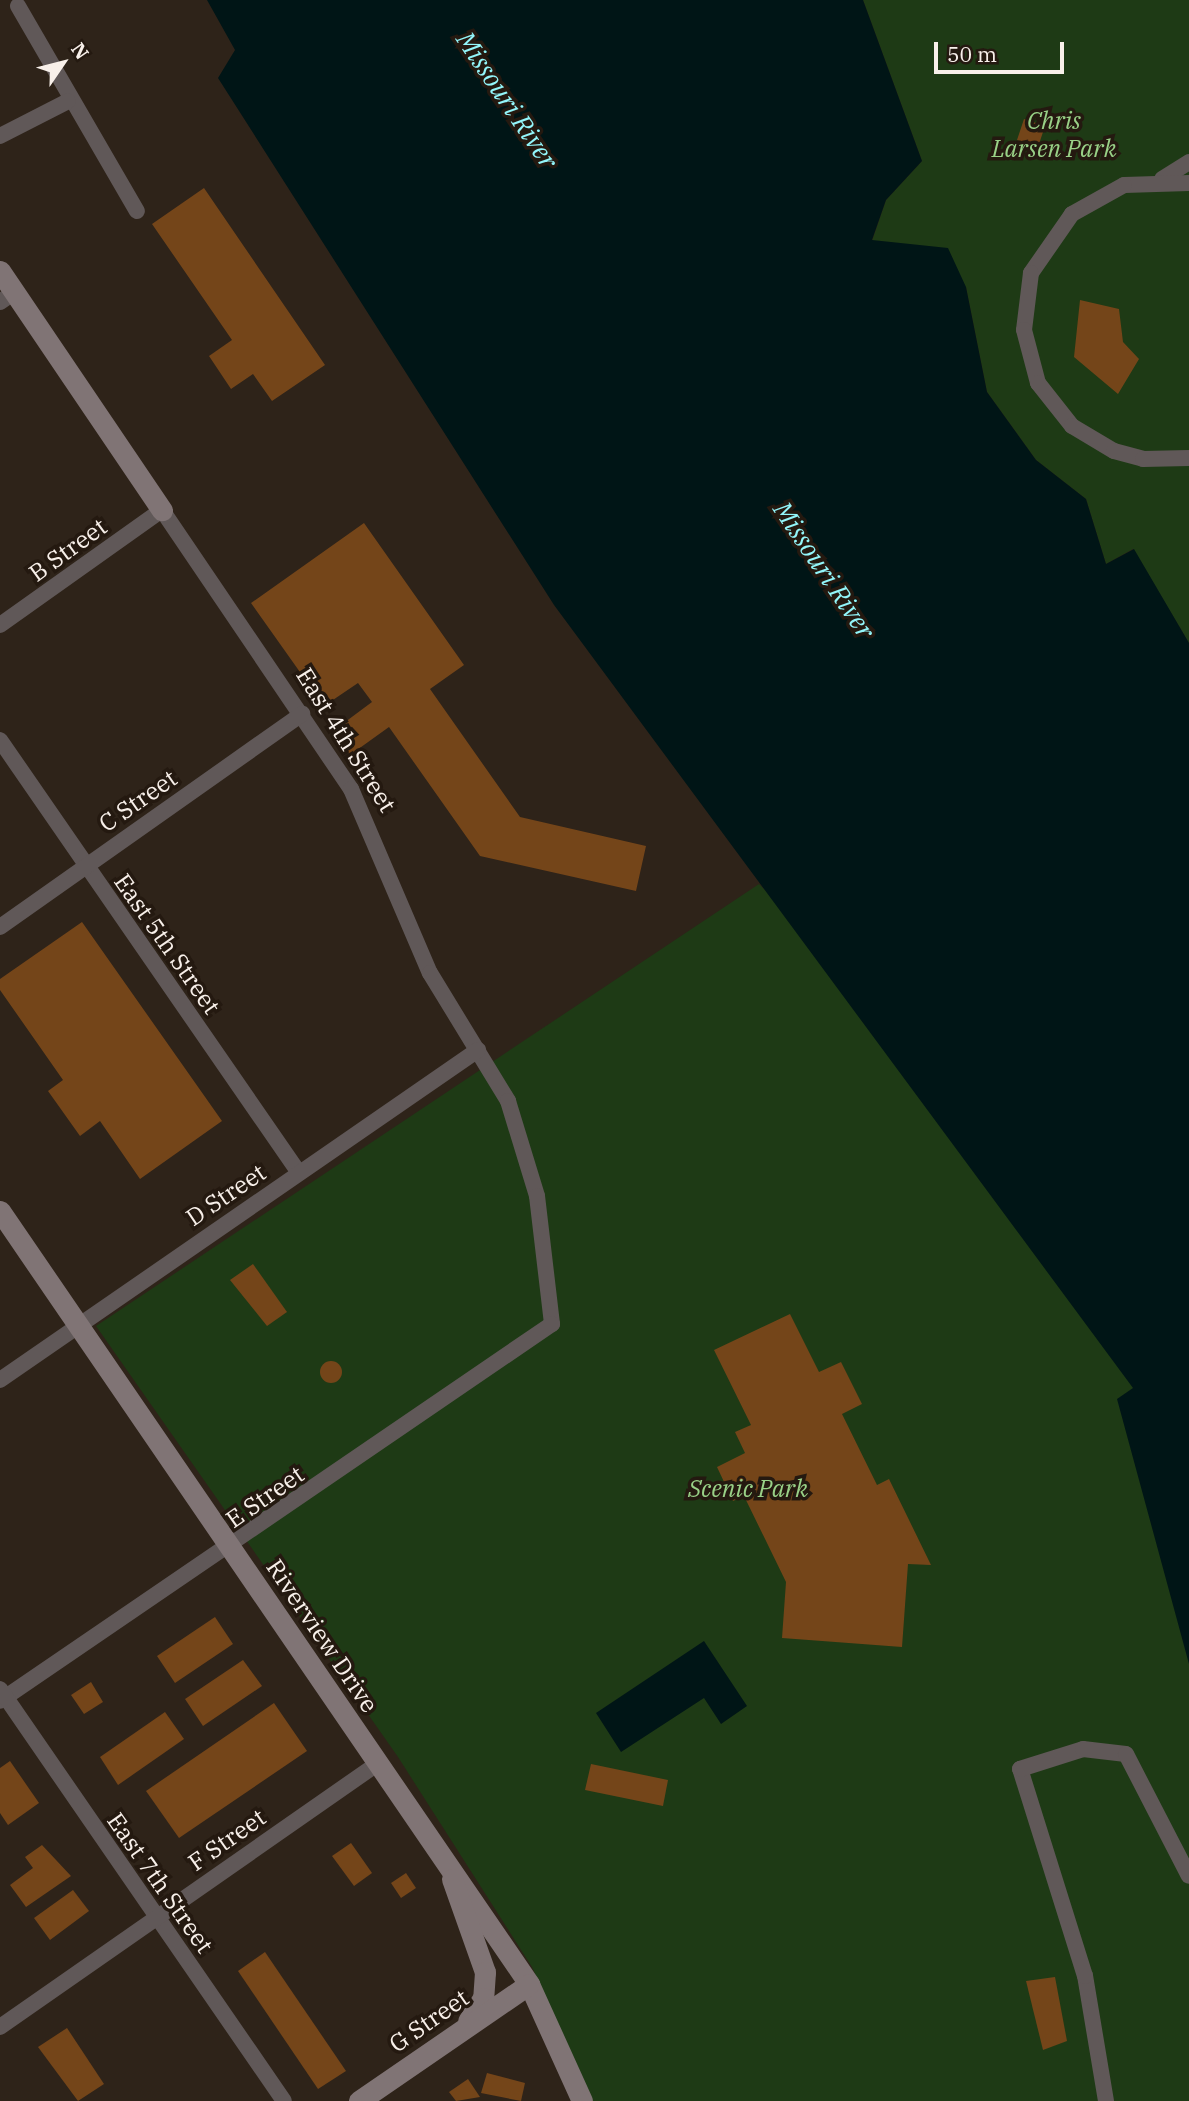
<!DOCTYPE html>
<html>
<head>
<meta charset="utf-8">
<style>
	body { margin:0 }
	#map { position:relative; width:1189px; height:2101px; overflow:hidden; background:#2e2319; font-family:"IBM Plex Serif",serif }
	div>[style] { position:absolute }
	.green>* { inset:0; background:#1e3a15 }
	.water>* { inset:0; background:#001516 }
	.building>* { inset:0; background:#744519 }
	.round { border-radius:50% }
	.street>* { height:16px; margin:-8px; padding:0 8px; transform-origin:8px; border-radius:8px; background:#605858 }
	.secondary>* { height:21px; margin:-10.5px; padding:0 10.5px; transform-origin:10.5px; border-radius:10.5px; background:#807475 }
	span { translate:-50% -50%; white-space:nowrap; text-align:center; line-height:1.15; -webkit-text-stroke:7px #241910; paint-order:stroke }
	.park-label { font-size:24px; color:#99d187; font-style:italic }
	.street-label { font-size:24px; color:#f8f0ea }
	.water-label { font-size:26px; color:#93f6fa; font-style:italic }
	.north { position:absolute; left:28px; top:28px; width:70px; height:70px; -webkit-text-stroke:5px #241910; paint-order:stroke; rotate:55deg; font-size:19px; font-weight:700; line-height:28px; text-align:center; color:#f8f0ea }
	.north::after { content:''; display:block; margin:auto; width:24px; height:32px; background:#f8f0ea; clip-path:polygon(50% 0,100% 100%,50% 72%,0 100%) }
	.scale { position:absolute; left:934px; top:42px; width:130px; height:32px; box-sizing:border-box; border:4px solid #f8f0ea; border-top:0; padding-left:9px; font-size:21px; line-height:24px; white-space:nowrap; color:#f8f0ea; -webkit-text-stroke:5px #241910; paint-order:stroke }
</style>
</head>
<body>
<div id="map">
	<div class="green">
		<i style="clip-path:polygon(863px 0,1189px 0,1189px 643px,1133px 549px,1106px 564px,1086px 499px,1036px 460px,987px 392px,966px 287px,872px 241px,886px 200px,922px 161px)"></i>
		<i style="clip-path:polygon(759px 884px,1146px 1263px,1189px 1388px,1189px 2101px,593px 2101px,532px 1967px,398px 1757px,96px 1326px)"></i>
	</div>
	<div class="water">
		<i style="clip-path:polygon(207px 0,863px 0,922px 161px,886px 200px,872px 240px,948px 248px,966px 287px,987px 392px,1036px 460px,1086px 499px,1106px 564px,1134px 549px,1189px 643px,1189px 1664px,1117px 1399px,1133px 1388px,554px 605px,218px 78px,235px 50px)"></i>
		<i style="clip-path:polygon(704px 1641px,747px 1706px,721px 1724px,704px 1698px,621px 1752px,596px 1713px)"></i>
	</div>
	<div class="building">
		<i style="clip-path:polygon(1024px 119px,1045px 126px,1038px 147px,1017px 140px)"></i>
		<i style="clip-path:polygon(204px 188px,325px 365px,272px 401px,253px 374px,231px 389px,209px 356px,232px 340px,152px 224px)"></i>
		<i style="clip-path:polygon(1080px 300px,1119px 309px,1123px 342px,1139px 359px,1118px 394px,1074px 357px)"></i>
		<i style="clip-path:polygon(364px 523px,464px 665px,430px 689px,520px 817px,646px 846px,636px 891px,480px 856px,389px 727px,350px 755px,333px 731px,372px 702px,358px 683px,324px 706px,251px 603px)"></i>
		<i style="clip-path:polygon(82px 922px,222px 1121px,140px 1179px,100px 1121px,80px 1136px,48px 1091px,63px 1080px,0 990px,0 979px)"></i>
		<i style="clip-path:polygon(253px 1264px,287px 1312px,267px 1326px,230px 1280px)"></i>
		<i style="clip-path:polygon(790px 1314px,819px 1372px,841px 1362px,862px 1404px,842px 1414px,877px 1485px,889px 1479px,931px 1565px,908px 1564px,902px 1647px,782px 1638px,786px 1582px,744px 1496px,733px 1501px,717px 1467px,745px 1453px,735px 1432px,751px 1425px,714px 1350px)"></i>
		<i class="round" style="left:320px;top:1361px;width:22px;height:22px"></i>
		<i style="clip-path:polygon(215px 1617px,233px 1644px,175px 1683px,157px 1656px)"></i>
		<i style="clip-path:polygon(243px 1660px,262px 1686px,203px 1726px,185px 1699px)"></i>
		<i style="clip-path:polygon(91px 1682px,103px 1702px,84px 1714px,71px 1695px)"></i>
		<i style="clip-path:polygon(274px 1703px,307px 1751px,179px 1838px,146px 1791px)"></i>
		<i style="clip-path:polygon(165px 1712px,184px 1739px,118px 1785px,100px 1757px)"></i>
		<i style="clip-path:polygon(10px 1761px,39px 1803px,8px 1825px,0 1813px,0 1768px)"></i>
		<i style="clip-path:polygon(591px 1764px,668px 1780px,663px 1806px,585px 1790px)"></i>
		<i style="clip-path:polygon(351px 1843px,372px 1873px,354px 1886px,332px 1856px)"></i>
		<i style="clip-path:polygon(42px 1845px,71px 1876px,26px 1907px,10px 1885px,33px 1868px,25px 1857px)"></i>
		<i style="clip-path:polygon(406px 1873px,416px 1888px,401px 1898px,391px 1883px)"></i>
		<i style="clip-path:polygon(73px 1890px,89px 1911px,50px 1940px,34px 1918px)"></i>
		<i style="clip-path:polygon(265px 1952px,346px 2071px,318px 2089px,238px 1971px)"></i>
		<i style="clip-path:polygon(1055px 1977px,1067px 2041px,1043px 2050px,1026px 1981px)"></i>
		<i style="clip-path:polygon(67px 2028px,104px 2084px,78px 2101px,38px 2047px)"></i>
		<i style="clip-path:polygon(487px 2073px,525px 2083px,521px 2101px,481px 2093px)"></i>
		<i style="clip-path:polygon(468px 2079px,480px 2097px,456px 2101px,449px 2092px)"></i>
	</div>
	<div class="street">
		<i style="left:18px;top:6px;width:237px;rotate:59.9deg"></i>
		<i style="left:0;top:136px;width:76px;rotate:-27.2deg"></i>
		<i style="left:1162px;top:179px;width:32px;rotate:-32deg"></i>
		<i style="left:1189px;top:183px;width:65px;rotate:178.2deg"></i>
		<i style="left:1124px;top:185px;width:60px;rotate:150.9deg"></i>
		<i style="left:1072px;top:214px;width:72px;rotate:124.8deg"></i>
		<i style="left:1031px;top:273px;width:57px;rotate:97deg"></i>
		<i style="left:1024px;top:330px;width:55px;rotate:75.2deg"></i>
		<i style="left:1038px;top:383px;width:55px;rotate:51.7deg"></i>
		<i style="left:1072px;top:426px;width:49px;rotate:30.8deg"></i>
		<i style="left:1114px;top:451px;width:30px;rotate:15deg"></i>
		<i style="left:1143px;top:459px;width:46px;rotate:-1.2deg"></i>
		<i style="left:0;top:302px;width:18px;rotate:-34deg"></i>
		<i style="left:0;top:625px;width:199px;rotate:-35.4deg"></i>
		<i style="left:162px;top:510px;width:337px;rotate:55.9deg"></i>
		<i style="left:351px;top:789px;width:200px;rotate:66.8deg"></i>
		<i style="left:430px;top:973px;width:150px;rotate:58.6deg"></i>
		<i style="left:508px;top:1101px;width:99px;rotate:73deg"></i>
		<i style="left:537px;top:1196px;width:129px;rotate:83.3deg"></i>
		<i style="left:552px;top:1324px;width:668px;rotate:145.67deg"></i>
		<i style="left:0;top:740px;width:526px;rotate:55.37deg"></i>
		<i style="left:0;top:927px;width:370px;rotate:-35.2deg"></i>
		<i style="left:0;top:1380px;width:581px;rotate:-34.62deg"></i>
		<i style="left:0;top:1689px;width:500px;rotate:55.42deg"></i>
		<i style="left:0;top:2027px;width:461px;rotate:-34.9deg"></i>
		<i style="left:1106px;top:2101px;width:127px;rotate:-99.5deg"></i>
		<i style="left:1085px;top:1976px;width:217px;rotate:-107.4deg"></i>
		<i style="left:1020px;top:1769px;width:66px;rotate:-17.6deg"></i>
		<i style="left:1083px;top:1749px;width:43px;rotate:6.6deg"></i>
		<i style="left:1126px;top:1754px;width:137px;rotate:62.7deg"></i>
	</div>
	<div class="secondary">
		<i style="left:0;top:271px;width:289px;rotate:55.9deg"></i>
		<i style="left:0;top:1211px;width:937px;rotate:55.61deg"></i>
		<i style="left:529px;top:1984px;width:128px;rotate:65.6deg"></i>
		<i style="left:452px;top:1879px;width:99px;rotate:70.5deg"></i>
		<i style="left:485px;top:1972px;width:26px;rotate:94deg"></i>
		<i style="left:483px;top:1998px;width:27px;rotate:123deg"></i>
		<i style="left:359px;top:2101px;width:206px;rotate:-34.5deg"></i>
	</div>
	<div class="park-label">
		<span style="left:1054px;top:135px">Chris<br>Larsen Park</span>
		<span style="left:748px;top:1489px">Scenic Park</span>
	</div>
	<div class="street-label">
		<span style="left:68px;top:550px;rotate:-36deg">B Street</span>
		<span style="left:346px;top:740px;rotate:58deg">East 4th Street</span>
		<span style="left:138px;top:801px;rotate:-35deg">C Street</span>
		<span style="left:167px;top:944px;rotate:55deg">East 5th Street</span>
		<span style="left:226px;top:1195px;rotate:-34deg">D Street</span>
		<span style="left:265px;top:1497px;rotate:-35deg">E Street</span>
		<span style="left:322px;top:1636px;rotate:56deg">Riverview Drive</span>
		<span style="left:227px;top:1840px;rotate:-35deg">F Street</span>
		<span style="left:160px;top:1883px;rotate:55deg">East 7th Street</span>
		<span style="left:429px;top:2021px;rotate:-35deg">G Street</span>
	</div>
	<div class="water-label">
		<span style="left:507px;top:100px;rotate:56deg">Missouri River</span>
		<span style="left:824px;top:570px;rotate:56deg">Missouri River</span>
	</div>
	<div class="north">N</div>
	<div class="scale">50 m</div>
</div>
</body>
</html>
